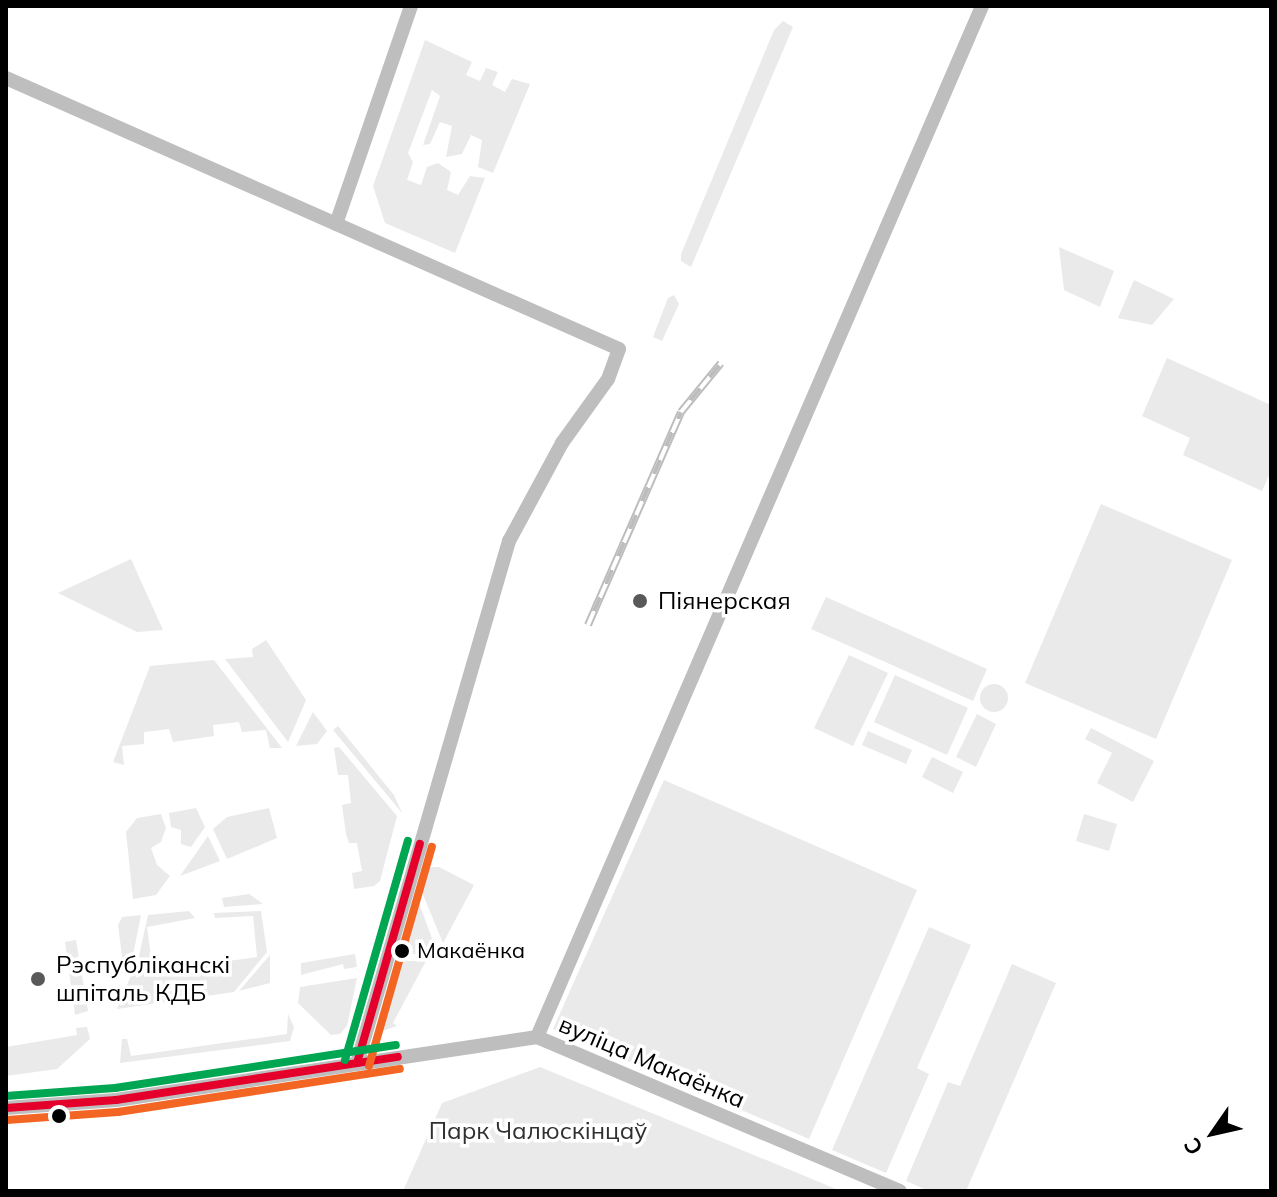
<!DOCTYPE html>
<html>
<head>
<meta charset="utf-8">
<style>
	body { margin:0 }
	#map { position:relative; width:1277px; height:1197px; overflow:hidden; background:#fff; font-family:Mulish,sans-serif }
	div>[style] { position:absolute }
	.green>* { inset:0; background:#eaeaea }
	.round { border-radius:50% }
	.minor>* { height:14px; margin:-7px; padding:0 7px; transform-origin:7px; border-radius:7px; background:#bebebe }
	.rail>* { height:8px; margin-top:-4px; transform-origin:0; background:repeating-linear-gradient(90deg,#fff 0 15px,#bdbdbd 0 30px); box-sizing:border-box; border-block:2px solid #bdbdbd }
	.bus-1>* { height:8px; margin:-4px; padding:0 4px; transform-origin:4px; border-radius:4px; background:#e4002b }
	.bus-2>* { height:8px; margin:-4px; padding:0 4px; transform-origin:4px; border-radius:4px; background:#f26522 }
	.bus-3>* { height:8px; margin:-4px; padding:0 4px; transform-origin:4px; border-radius:4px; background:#00a651 }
	.dots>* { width:22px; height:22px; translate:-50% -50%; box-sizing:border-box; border:4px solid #fff; border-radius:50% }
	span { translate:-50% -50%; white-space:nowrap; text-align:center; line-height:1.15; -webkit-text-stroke:7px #fff; paint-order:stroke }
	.bus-label { font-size:22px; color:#000 }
	.left { translate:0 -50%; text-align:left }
	.poi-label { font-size:24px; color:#000 }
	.street-label { font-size:24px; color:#000 }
	.park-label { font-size:24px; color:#303030 }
	.frame { position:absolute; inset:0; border:8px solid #000; pointer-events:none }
	.north { position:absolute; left:1173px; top:1093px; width:80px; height:80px; -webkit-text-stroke:6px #fff; paint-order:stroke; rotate:236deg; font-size:22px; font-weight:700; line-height:32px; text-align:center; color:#000 }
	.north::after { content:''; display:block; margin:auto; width:28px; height:36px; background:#000; clip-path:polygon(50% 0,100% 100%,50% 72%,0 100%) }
</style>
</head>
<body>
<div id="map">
	<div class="green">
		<i style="clip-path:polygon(783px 21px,793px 27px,691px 267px,681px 261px,681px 254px,774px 30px)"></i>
		<i style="clip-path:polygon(425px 40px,472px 62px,466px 75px,480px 81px,486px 68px,498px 72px,492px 85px,505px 92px,512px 79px,530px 84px,493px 173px,478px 167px,482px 140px,471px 135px,462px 154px,446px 157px,452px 126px,440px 122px,430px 144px,423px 145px,440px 96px,432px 90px,408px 153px,413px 162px,407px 180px,421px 185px,427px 167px,438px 163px,451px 172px,447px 190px,458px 195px,470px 176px,485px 178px,455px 253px,385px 223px,373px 186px)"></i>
		<i style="clip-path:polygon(1059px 247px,1114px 271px,1100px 307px,1064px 290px)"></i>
		<i style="clip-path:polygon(1134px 280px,1174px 299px,1152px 325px,1118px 318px)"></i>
		<i style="clip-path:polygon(674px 295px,679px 304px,662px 341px,653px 337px,668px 298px)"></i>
		<i style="clip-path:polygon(1167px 358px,1271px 405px,1271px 471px,1262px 491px,1183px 455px,1190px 438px,1142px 416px)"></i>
		<i style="clip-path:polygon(1101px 504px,1232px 560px,1156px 739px,1025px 683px)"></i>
		<i style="clip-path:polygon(131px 559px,163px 630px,137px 632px,58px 593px)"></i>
		<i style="clip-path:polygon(826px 597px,987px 669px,973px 701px,811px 629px)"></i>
		<i style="clip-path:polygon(266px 640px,306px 700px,288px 742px,225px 659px,253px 657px,252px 649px)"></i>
		<i style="clip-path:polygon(849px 655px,888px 673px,853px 746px,814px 728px)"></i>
		<i style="clip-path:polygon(214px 660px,282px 748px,270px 748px,266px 730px,242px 732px,239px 722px,213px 725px,214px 736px,173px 742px,169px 729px,144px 732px,144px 744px,122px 746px,124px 765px,113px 762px,150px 666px)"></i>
		<i style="clip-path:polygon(895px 675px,968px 708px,947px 755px,874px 722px)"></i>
		<i class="round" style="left:980px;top:684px;width:28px;height:28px"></i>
		<i style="clip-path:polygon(313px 712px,327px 731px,317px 744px,296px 746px)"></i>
		<i style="clip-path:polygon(977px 714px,996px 724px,976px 767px,956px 757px)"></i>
		<i style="clip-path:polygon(338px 726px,394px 795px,402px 813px,333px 730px)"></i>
		<i style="clip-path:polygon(1091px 728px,1154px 761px,1133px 802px,1097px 783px,1112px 753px,1085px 739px)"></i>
		<i style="clip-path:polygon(868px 731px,912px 750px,906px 764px,862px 745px)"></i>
		<i style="clip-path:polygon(339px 747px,397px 816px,380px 881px,374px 886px,354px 889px,352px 873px,362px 871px,357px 843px,349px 843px,346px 834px,342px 805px,351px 803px,348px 775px,338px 775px,334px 748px)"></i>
		<i style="clip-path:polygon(932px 757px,963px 772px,953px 793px,922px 777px)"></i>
		<i style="clip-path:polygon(664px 780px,917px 890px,809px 1139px,553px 1029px)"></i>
		<i style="clip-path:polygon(196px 808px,205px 827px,191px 847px,181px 844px,181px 830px,171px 827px,169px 813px)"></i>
		<i style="clip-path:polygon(269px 808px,277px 838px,227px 859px,213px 829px,227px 817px)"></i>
		<i style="clip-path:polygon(161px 814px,166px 828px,161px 842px,151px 848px,157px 865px,170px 876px,156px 895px,133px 899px,126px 832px,137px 818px)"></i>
		<i style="clip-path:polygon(1084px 814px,1117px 824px,1109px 851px,1076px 841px)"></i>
		<i style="clip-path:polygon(208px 836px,220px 861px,180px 876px)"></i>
		<i style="clip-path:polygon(426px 867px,439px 867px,474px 885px,443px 943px,421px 890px)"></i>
		<i style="clip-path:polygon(249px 894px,263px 904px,224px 907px,222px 898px)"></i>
		<i style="clip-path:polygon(419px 903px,434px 944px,429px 954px,404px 954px)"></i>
		<i style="clip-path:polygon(189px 911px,195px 918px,147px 927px,153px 971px,257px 957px,253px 916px,215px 918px,214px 913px,261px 911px,267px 952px,234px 992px,117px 1009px,139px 956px,148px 915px)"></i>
		<i style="clip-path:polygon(141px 915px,134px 950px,124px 972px,118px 925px,122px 917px)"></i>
		<i style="clip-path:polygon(929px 927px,971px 945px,917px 1068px,929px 1074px,886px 1173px,832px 1150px)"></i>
		<i style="clip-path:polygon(76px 940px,88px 1011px,75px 1015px,65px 942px)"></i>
		<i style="clip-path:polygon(355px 954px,357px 967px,344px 969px,343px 964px,301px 975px,301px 963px)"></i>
		<i style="clip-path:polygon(270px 955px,270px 983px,239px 991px)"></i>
		<i style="clip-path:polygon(402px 961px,426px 961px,393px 1023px,397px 1026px,382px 1031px)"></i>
		<i style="clip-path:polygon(1012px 964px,1056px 983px,966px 1191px,929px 1191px,906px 1181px,948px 1082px,960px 1086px)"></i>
		<i style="clip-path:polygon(357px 978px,347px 1026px,340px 1034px,331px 1035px,298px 1003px,300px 987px)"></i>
		<i style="clip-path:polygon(288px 1014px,294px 1027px,290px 1041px,120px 1063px,122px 1039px,127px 1039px,131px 1056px,287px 1034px)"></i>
		<i style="clip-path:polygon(87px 1027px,90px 1039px,57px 1069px,6px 1076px,6px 1047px,77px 1035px,76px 1028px)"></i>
		<i style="clip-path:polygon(540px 1067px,817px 1181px,840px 1191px,403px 1191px,442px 1103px)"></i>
	</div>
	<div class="minor">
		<i style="left:6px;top:78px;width:670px;rotate:23.85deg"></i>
		<i style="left:619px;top:349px;width:32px;rotate:110deg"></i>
		<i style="left:608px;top:379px;width:79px;rotate:125.7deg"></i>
		<i style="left:562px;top:443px;width:111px;rotate:118.4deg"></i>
		<i style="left:509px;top:541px;width:544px;rotate:106.23deg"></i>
		<i style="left:336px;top:224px;width:231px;rotate:-71deg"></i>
		<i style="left:537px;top:1037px;width:1123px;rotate:-66.65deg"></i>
		<i style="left:6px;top:1108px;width:110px;rotate:-4.2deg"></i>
		<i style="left:116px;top:1100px;width:426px;rotate:-8.5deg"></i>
		<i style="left:537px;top:1037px;width:394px;rotate:23deg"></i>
	</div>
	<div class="rail">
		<i style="left:588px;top:625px;width:232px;rotate:-66.4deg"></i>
		<i style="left:681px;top:412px;width:63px;rotate:-50.8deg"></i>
	</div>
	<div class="bus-1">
		<i style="left:357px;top:1063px;width:228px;rotate:-74deg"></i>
		<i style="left:6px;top:1108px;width:110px;rotate:-4.2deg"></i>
		<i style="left:116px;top:1100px;width:285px;rotate:-8.7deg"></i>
	</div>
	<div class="bus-2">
		<i style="left:369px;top:1066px;width:228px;rotate:-74deg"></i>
		<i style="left:7px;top:1120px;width:111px;rotate:-4.1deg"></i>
		<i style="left:118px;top:1112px;width:285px;rotate:-8.7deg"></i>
	</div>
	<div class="bus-3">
		<i style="left:345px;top:1060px;width:228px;rotate:-74deg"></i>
		<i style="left:6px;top:1096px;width:109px;rotate:-4.2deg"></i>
		<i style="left:115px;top:1088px;width:284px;rotate:-8.7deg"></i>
	</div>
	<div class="dots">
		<i style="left:640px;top:601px;background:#595959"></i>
		<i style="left:402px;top:951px;background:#000"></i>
		<i style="left:38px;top:979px;background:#595959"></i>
		<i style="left:59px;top:1116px;background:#000"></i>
	</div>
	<div class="bus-label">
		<span class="left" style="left:417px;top:951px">Макаёнка</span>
	</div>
	<div class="poi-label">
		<span class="left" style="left:658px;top:601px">Піянерская</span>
		<span class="left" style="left:56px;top:979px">Рэспубліканскі<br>шпіталь КДБ</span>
	</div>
	<div class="street-label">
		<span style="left:652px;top:1062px;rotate:23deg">вуліца Макаёнка</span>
	</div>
	<div class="park-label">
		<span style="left:538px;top:1131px">Парк Чалюскінцаў</span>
	</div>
	<div class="frame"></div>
	<div class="north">С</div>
</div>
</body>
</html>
